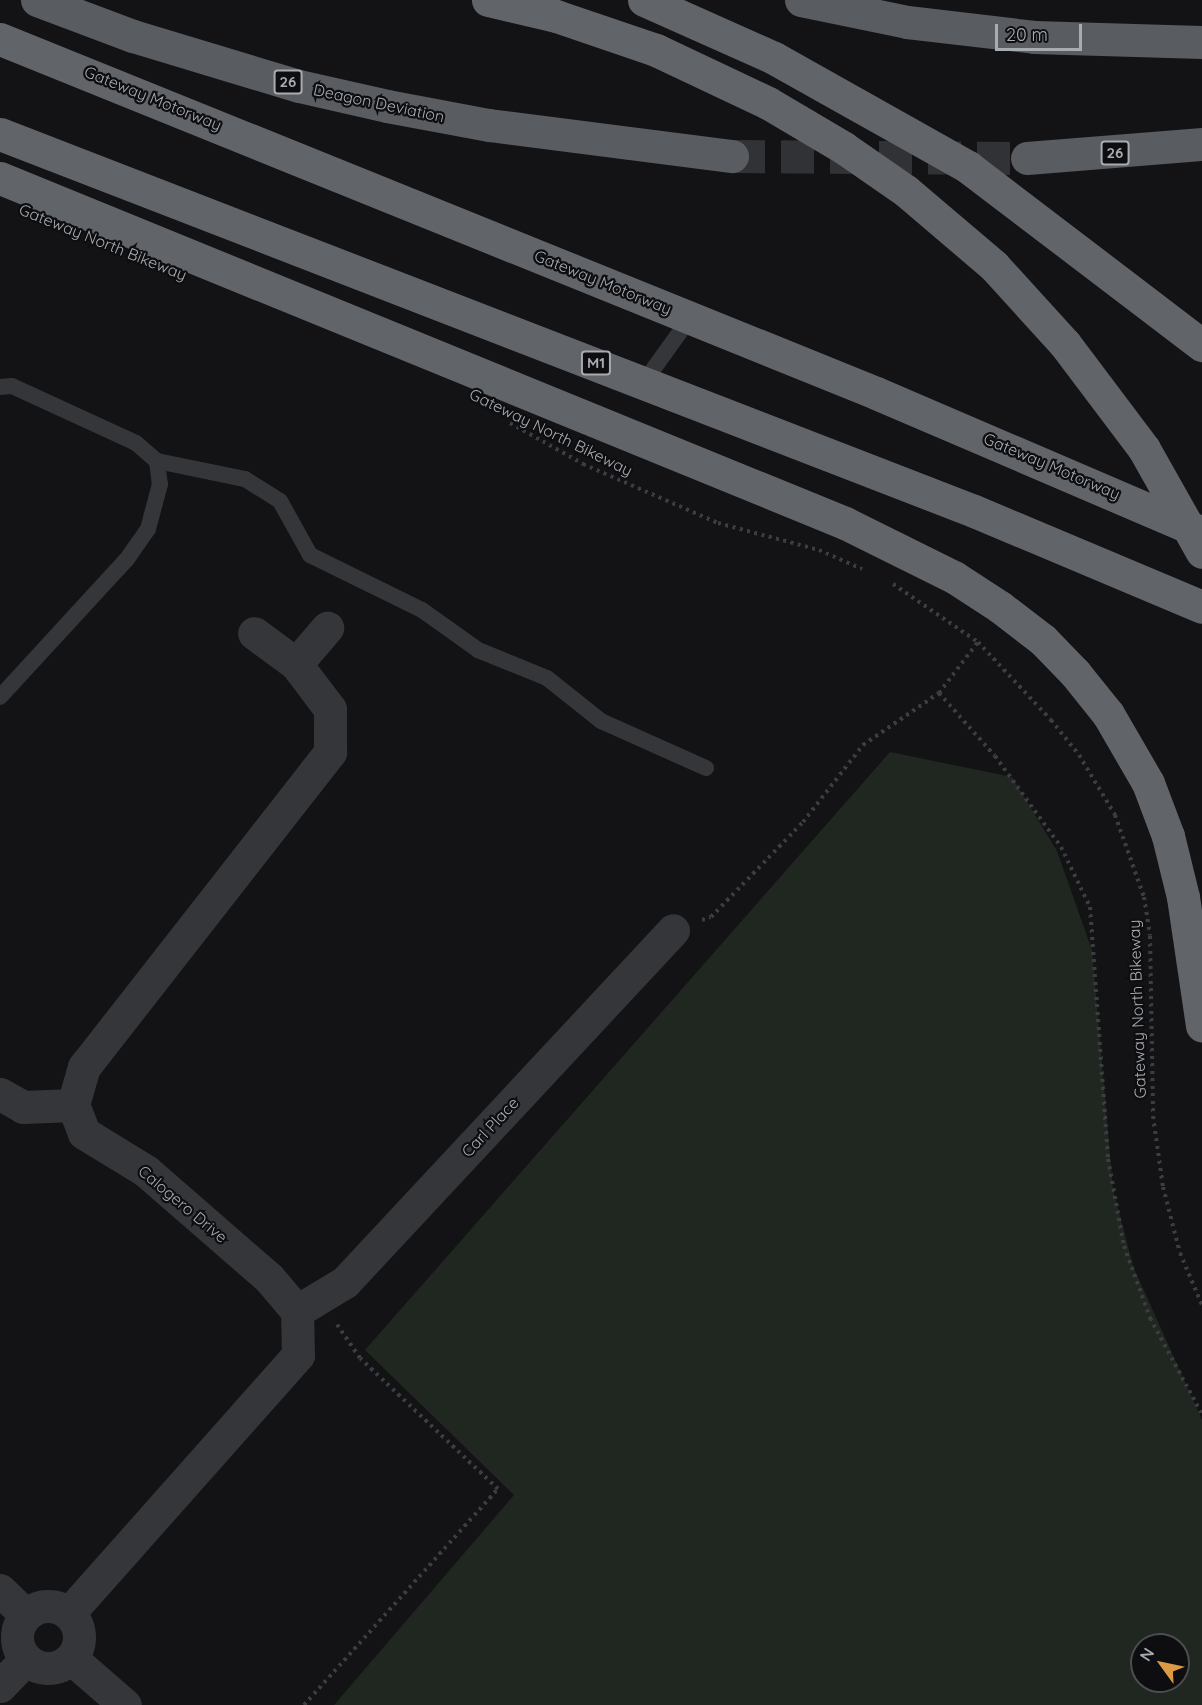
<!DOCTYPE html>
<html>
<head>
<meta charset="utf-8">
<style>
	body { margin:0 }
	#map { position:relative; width:1202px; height:1705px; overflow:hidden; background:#131315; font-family:Quicksand,sans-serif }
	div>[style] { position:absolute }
	.green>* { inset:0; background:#202620 }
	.trunk-tunnel>* { height:33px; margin-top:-16.5px; transform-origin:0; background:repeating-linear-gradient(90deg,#313235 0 33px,transparent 0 49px) }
	.path>* { height:4px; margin-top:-2px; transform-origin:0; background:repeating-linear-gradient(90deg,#3b3d40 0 3px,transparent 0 7.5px) }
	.service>* { height:16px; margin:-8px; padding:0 8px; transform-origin:8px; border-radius:8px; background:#353639 }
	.minor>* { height:33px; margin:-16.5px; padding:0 16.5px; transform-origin:16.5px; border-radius:16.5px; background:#353639 }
	.tertiary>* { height:33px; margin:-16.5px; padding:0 16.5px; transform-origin:16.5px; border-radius:16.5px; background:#353639 }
	.tertiary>.ring { margin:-16.5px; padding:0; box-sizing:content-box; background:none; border:33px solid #353639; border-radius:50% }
	.trunk>* { height:33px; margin:-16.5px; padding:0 16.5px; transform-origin:16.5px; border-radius:16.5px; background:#595c60 }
	.motorway>* { height:33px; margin:-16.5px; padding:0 16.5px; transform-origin:16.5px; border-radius:16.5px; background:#616469 }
	.motorway-bridge>* { height:33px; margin:-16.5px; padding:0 16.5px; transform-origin:16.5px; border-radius:16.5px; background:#616469 }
	span { translate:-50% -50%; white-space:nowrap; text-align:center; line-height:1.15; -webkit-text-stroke:4.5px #0e0e10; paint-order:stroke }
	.shield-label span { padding:2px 4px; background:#0e0e10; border:2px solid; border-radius:4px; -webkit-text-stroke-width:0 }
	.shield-label { font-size:15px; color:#a7acb3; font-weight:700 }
	.street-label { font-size:16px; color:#a7acb3 }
	.north { position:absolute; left:1130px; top:1633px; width:60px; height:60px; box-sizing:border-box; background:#0e0e10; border:2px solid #4b4d51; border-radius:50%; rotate:303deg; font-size:16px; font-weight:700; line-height:24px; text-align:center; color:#a7acb3 }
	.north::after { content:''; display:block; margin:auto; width:21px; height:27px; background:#da9a46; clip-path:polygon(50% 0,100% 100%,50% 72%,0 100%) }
	.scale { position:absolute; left:995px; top:24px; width:87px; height:27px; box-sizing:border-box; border:3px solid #a7acb3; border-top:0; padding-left:8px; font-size:18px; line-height:21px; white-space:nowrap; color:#a7acb3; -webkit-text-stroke:4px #0e0e10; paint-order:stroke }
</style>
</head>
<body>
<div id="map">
	<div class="green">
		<i style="clip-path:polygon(evenodd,890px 752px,1012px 777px,1057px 851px,1092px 950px,1113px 1189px,1133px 1266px,1202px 1420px,1202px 1705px,334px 1705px,514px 1495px,365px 1350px,890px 752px,1142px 1645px,1178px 1645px,1178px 1681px,1142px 1681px,1142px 1645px)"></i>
	</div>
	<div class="trunk-tunnel">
		<i style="left:732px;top:156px;width:295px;rotate:0.4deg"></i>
	</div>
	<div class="path">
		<i style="left:510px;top:423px;width:84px;rotate:29.3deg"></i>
		<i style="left:583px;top:464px;width:147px;rotate:23.6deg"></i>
		<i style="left:718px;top:523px;width:105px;rotate:15deg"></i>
		<i style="left:819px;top:550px;width:47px;rotate:23.8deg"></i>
		<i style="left:893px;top:584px;width:103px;rotate:34.3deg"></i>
		<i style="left:978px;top:642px;width:107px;rotate:46.9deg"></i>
		<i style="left:1051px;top:720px;width:45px;rotate:51.3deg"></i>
		<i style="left:1079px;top:755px;width:70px;rotate:59deg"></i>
		<i style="left:1115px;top:815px;width:87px;rotate:70.5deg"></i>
		<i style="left:1144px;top:897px;width:39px;rotate:81deg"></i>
		<i style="left:1150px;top:936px;width:180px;rotate:89deg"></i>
		<i style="left:1153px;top:1116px;width:72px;rotate:82deg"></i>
		<i style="left:1163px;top:1187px;width:68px;rotate:75.6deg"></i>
		<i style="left:1180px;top:1253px;width:56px;rotate:67.1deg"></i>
		<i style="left:939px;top:693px;width:84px;rotate:48.4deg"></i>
		<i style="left:995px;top:756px;width:112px;rotate:54deg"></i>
		<i style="left:1061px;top:847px;width:67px;rotate:64.2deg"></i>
		<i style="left:1090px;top:907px;width:253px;rotate:85.9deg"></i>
		<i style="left:1108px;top:1159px;width:88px;rotate:79.6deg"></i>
		<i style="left:1124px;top:1246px;width:77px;rotate:70.1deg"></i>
		<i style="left:1150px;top:1318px;width:109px;rotate:61.6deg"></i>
		<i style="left:702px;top:920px;width:9px;rotate:-18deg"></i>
		<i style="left:711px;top:917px;width:132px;rotate:-45.9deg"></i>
		<i style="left:803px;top:822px;width:98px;rotate:-52.1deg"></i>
		<i style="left:863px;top:745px;width:92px;rotate:-34.4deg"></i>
		<i style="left:939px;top:693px;width:64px;rotate:-52.6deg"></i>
		<i style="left:304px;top:1705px;width:290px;rotate:-48.1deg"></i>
		<i style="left:498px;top:1489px;width:190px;rotate:-136.5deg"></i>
		<i style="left:360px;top:1358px;width:42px;rotate:-124.4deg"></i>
	</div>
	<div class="service">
		<i style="left:644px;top:382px;width:79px;rotate:-54.3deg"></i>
		<i style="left:0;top:387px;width:12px;rotate:-5deg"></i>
		<i style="left:12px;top:386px;width:136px;rotate:24.7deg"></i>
		<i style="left:136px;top:443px;width:28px;rotate:41deg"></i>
		<i style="left:157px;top:461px;width:23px;rotate:83deg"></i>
		<i style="left:160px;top:484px;width:47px;rotate:104.9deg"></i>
		<i style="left:148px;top:529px;width:38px;rotate:125deg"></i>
		<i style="left:126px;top:560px;width:186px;rotate:132.6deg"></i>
		<i style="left:157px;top:461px;width:90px;rotate:11.6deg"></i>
		<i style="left:245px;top:479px;width:41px;rotate:32.2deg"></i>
		<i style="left:280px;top:501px;width:62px;rotate:60.9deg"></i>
		<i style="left:310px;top:555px;width:125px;rotate:26.2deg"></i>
		<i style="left:422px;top:610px;width:69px;rotate:35.5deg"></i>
		<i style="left:478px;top:650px;width:74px;rotate:22.1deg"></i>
		<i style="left:547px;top:678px;width:69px;rotate:38.5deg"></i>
		<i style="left:601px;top:721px;width:115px;rotate:24.1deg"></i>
	</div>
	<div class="minor">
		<i style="left:296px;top:664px;width:48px;rotate:-49.3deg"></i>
		<i style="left:0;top:1094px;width:26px;rotate:29deg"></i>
		<i style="left:23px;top:1107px;width:50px;rotate:-2.3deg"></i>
		<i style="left:297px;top:1311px;width:56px;rotate:-31.1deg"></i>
		<i style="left:345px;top:1282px;width:481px;rotate:-47deg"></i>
		<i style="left:69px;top:1613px;width:345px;rotate:-48.4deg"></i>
		<i style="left:298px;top:1355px;width:44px;rotate:-91.3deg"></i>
		<i style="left:297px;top:1311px;width:43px;rotate:-130.3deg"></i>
		<i style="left:269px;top:1278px;width:163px;rotate:-139deg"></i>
		<i style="left:146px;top:1171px;width:73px;rotate:-148.5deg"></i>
		<i style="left:84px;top:1133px;width:30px;rotate:-111deg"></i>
		<i style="left:73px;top:1105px;width:40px;rotate:-74deg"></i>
		<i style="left:84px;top:1067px;width:400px;rotate:-52deg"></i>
		<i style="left:330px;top:752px;width:43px;rotate:-90deg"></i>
		<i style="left:330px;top:709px;width:56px;rotate:-127.1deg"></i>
		<i style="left:296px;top:664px;width:52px;rotate:-143.6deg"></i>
		<i style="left:0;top:1686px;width:36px;rotate:-46deg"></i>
	</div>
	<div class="tertiary">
		<i style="left:0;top:1590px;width:36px;rotate:44deg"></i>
		<i class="ring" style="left:17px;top:1606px;width:29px;height:29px"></i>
		<i style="left:72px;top:1659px;width:70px;rotate:41deg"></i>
	</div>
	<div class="trunk">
		<i style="left:37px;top:0;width:103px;rotate:20.6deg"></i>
		<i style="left:133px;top:36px;width:173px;rotate:16.8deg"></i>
		<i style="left:299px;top:86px;width:90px;rotate:12.8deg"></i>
		<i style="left:387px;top:106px;width:104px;rotate:10.6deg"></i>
		<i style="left:489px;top:125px;width:245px;rotate:7.3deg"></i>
		<i style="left:801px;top:0;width:108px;rotate:11.7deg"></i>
		<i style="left:907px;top:22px;width:128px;rotate:6.7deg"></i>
		<i style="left:1034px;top:37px;width:168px;rotate:1.7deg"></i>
		<i style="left:1027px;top:158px;width:176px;rotate:-4.6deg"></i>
	</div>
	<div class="motorway">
		<i style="left:488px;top:0;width:70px;rotate:13.2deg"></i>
		<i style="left:556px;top:16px;width:106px;rotate:18.8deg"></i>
		<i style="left:656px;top:50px;width:124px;rotate:25.3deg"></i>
		<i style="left:768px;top:103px;width:88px;rotate:30.6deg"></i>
		<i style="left:844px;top:148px;width:75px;rotate:34.7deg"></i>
		<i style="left:906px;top:191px;width:116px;rotate:40.4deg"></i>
		<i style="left:994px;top:266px;width:105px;rotate:47.7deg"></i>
		<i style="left:644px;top:0;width:142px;rotate:24deg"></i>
		<i style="left:774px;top:58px;width:223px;rotate:29.3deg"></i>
		<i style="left:968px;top:167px;width:294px;rotate:37.3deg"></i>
		<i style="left:0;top:39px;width:945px;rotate:22deg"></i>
		<i style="left:876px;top:393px;width:355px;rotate:23.2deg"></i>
		<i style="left:0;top:134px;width:1044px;rotate:21.16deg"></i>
		<i style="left:974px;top:511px;width:247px;rotate:22.8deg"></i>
		<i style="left:0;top:178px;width:913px;rotate:22.21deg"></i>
		<i style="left:845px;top:523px;width:122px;rotate:26.4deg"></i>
		<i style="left:954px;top:577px;width:55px;rotate:33.1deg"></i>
		<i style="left:1000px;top:607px;width:54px;rotate:37.5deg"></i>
		<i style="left:1043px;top:640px;width:46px;rotate:45.9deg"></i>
		<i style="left:1075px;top:673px;width:53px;rotate:51.2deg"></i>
		<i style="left:1108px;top:714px;width:80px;rotate:59.9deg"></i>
		<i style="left:1148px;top:783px;width:57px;rotate:69.3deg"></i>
		<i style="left:1168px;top:836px;width:63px;rotate:76.2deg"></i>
		<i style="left:1183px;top:897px;width:130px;rotate:81.6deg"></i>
	</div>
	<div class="motorway-bridge">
		<i style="left:1065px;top:344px;width:131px;rotate:53deg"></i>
		<i style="left:1144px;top:449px;width:118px;rotate:60.6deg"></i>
	</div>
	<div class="shield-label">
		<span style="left:288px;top:82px">26</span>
		<span style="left:1115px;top:153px">26</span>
		<span style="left:596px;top:363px">M1</span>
	</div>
	<div class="street-label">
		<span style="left:153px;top:98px;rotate:22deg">Gateway Motorway</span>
		<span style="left:379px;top:103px;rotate:12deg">Deagon Deviation</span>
		<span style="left:103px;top:242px;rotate:22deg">Gateway North Bikeway</span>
		<span style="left:603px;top:282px;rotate:22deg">Gateway Motorway</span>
		<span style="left:551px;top:432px;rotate:26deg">Gateway North Bikeway</span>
		<span style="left:1052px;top:466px;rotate:23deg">Gateway Motorway</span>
		<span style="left:1137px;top:1009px;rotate:-92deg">Gateway North Bikeway</span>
		<span style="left:490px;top:1127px;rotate:-47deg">Carl Place</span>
		<span style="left:183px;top:1204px;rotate:40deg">Calogero Drive</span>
	</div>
	<div class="north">N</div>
	<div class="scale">20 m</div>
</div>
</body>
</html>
